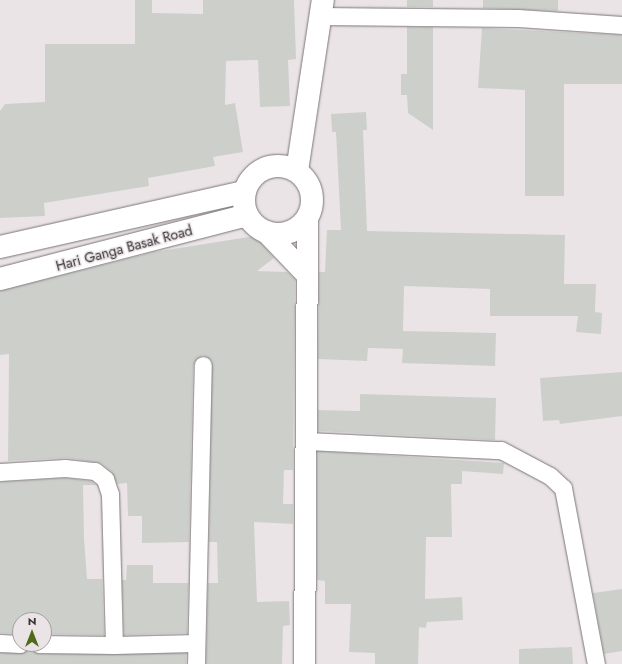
<!DOCTYPE html>
<html>
<head>
<meta charset="utf-8">
<style>
	body { margin:0 }
	#map { position:relative; width:622px; height:664px; overflow:hidden; background:#ebe4e7; font-family:Jost,sans-serif }
	div>[style] { position:absolute }
	.building>* { inset:0; background:#cdd0ca }
	.roads { filter:drop-shadow(0 0 1px #7b7577) drop-shadow(0 0 1px #7b7577) }
	.minor>* { height:17px; margin:-8.5px; padding:0 8.5px; transform-origin:8.5px; border-radius:8.5px; background:#fff }
	.tertiary>* { height:21px; margin:-10.5px; padding:0 10.5px; transform-origin:10.5px; border-radius:10.5px; background:#fff }
	.primary>* { height:22px; margin:-11px; padding:0 11px; transform-origin:11px; border-radius:11px; background:#fff }
	.primary>.ring { margin:-11px; padding:0; box-sizing:content-box; background:none; border:22px solid #fff; border-radius:50% }
	span { translate:-50% -50%; white-space:nowrap; text-align:center; line-height:1.15; -webkit-text-stroke:3px #ebe4e7; paint-order:stroke }
	.street-label { font-size:14px; color:#343233 }
	.north { position:absolute; left:12px; top:612px; width:40px; height:40px; box-sizing:border-box; background:#ebe4e7; border:1px solid #a29d9f; border-radius:50%; rotate:0deg; font-size:11px; font-weight:700; line-height:16px; text-align:center; color:#343233 }
	.north::after { content:''; display:block; margin:auto; width:14px; height:18px; background:#516919; clip-path:polygon(50% 0,100% 100%,50% 72%,0 100%) }
</style>
</head>
<body>
<div id="map">
	<div class="building">
		<i style="clip-path:polygon(135px 0,152px 0,152px 13px,203px 14px,203px 0,294px 0,296px 59px,288px 60px,290px 106px,260px 107px,258px 60px,226px 61px,225px 105px,235px 103px,243px 152px,213px 157px,215px 166px,148px 178px,149px 186px,44px 203px,45px 216px,0 218px,0 111px,5px 104px,45px 102px,45px 44px,135px 44px)"></i>
		<i style="clip-path:polygon(407px 0,433px 0,433px 7px,407px 7px)"></i>
		<i style="clip-path:polygon(483px 0,558px 0,558px 11px,483px 8px)"></i>
		<i style="clip-path:polygon(407px 27px,433px 27px,433px 130px,408px 113px,407px 95px,401px 95px,401px 74px,407px 74px)"></i>
		<i style="clip-path:polygon(482px 28px,622px 35px,622px 84px,564px 84px,564px 196px,525px 196px,525px 90px,478px 88px)"></i>
		<i style="clip-path:polygon(366px 112px,367px 130px,363px 130px,367px 231px,565px 235px,564px 284px,596px 284px,595px 312px,602px 313px,601px 334px,576px 332px,578px 316px,490px 316px,490px 289px,404px 286px,403px 331px,496px 333px,495px 366px,402px 363px,403px 349px,368px 348px,367px 361px,318px 359px,319px 272px,325px 272px,327px 230px,341px 230px,336px 132px,332px 132px,331px 114px)"></i>
		<i style="clip-path:polygon(255px 236px,274px 258px,257px 271px,287px 272px,295px 279px,293px 470px,284px 470px,283px 504px,293px 504px,293px 524px,254px 522px,257px 602px,289px 601px,290px 625px,283px 626px,282px 664px,206px 664px,208px 583px,218px 583px,217px 542px,209px 542px,212px 361px,203px 355px,193px 365px,189px 542px,142px 543px,142px 516px,128px 516px,127px 483px,117px 484px,112px 472px,101px 463px,66px 458px,8px 461px,9px 354px,0 355px,0 291px,154px 252px)"></i>
		<i style="clip-path:polygon(622px 372px,622px 416px,560px 424px,559px 420px,543px 421px,540px 378px)"></i>
		<i style="clip-path:polygon(360px 394px,496px 398px,495px 440px,318px 431px,318px 410px,360px 411px)"></i>
		<i style="clip-path:polygon(317px 451px,504px 463px,503px 474px,462px 471px,462px 484px,451px 484px,452px 537px,426px 537px,425px 599px,462px 597px,463px 620px,427px 622px,426px 628px,419px 627px,418px 664px,375px 664px,375px 653px,349px 652px,351px 604px,325px 604px,325px 581px,317px 580px)"></i>
		<i style="clip-path:polygon(65px 478px,91px 481px,96px 485px,83px 485px,84px 538px,87px 579px,102px 579px,104px 635px,44px 634px,44px 620px,20px 620px,20px 634px,0 633px,0 482px)"></i>
		<i style="clip-path:polygon(127px 565px,153px 565px,153px 583px,188px 583px,187px 633px,124px 635px,122px 580px,126px 580px)"></i>
		<i style="clip-path:polygon(622px 589px,622px 651px,604px 654px,593px 593px)"></i>
		<i style="clip-path:polygon(30px 646px,39px 654px,186px 653px,186px 664px,0 664px,0 653px,24px 653px)"></i>
		<i style="clip-path:polygon(572px 647px,573px 664px,519px 664px,519px 649px)"></i>
	</div>
	<div class="roads">
		<div class="minor">
			<i style="left:320px;top:16px;width:198px;rotate:0.6deg"></i>
			<i style="left:518px;top:18px;width:104px;rotate:3.9deg"></i>
			<i style="left:307px;top:441px;width:194px;rotate:2.7deg"></i>
			<i style="left:501px;top:450px;width:55px;rotate:28deg"></i>
			<i style="left:550px;top:476px;width:18px;rotate:43deg"></i>
			<i style="left:563px;top:488px;width:179px;rotate:79.4deg"></i>
			<i style="left:0;top:472px;width:65px;rotate:-3.5deg"></i>
			<i style="left:65px;top:468px;width:30px;rotate:6deg"></i>
			<i style="left:95px;top:471px;width:13px;rotate:39deg"></i>
			<i style="left:105px;top:479px;width:16px;rotate:72deg"></i>
			<i style="left:110px;top:494px;width:151px;rotate:88.5deg"></i>
			<i style="left:114px;top:645px;width:75px;rotate:-179.2deg"></i>
			<i style="left:0;top:643px;width:20px;rotate:3deg"></i>
			<i style="left:114px;top:645px;width:82px;rotate:-1.4deg"></i>
			<i style="left:196px;top:664px;width:299px;rotate:-88.7deg"></i>
		</div>
		<div class="tertiary">
			<i style="left:265px;top:231px;width:59px;rotate:46.4deg"></i>
			<i style="left:304px;top:664px;width:445px;rotate:-89.6deg"></i>
		</div>
		<div class="primary">
			<i class="ring" style="left:244px;top:166px;width:46px;height:46px"></i>
			<i style="left:297px;top:171px;width:173px;rotate:-81.4deg"></i>
			<i style="left:0;top:247px;width:251px;rotate:-12.7deg"></i>
			<i style="left:0;top:279px;width:255px;rotate:-14.5deg"></i>
		</div>
	</div>
	<div class="street-label">
		<span style="left:124px;top:248px;rotate:-15deg">Hari Ganga Basak Road</span>
	</div>
	<div class="north">N</div>
</div>
</body>
</html>
